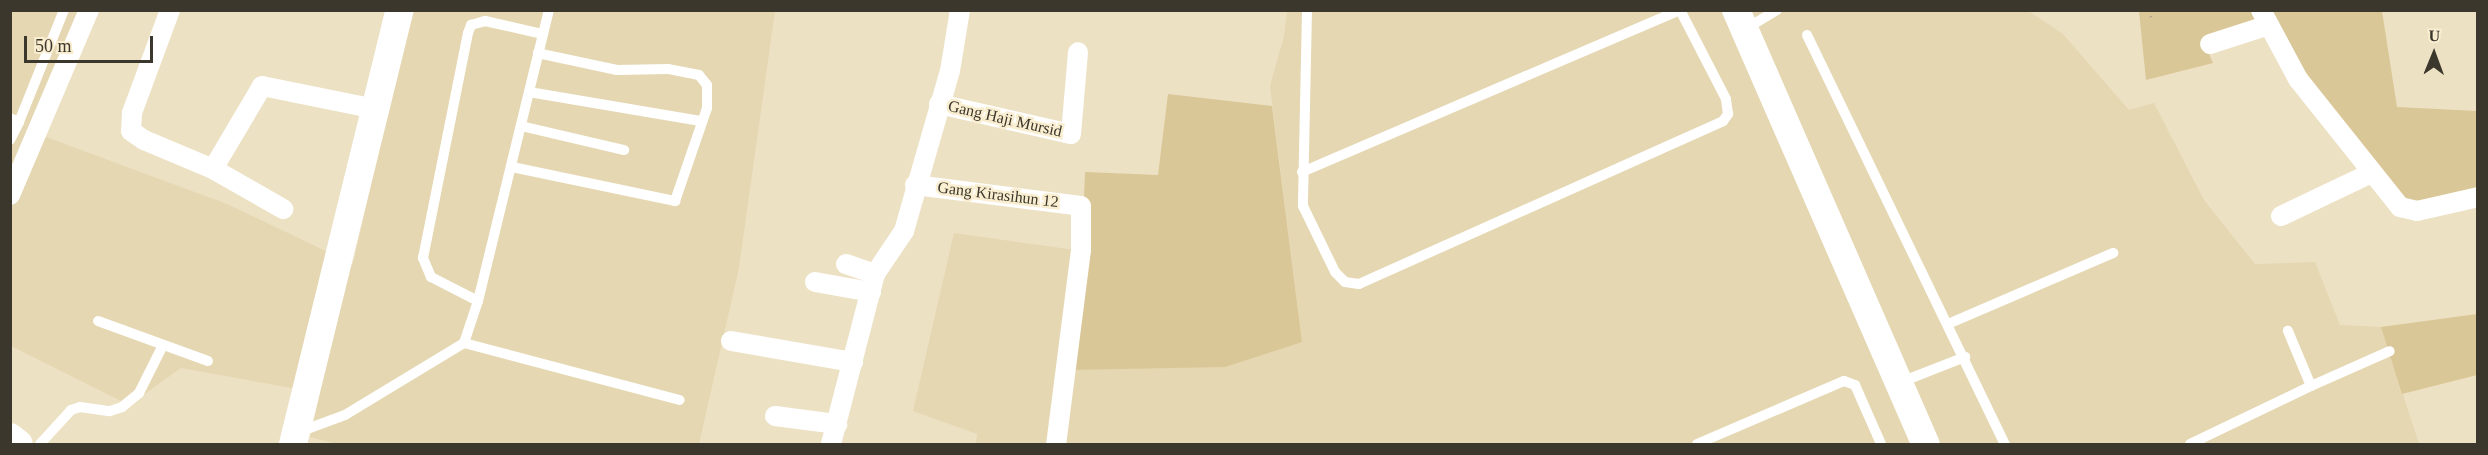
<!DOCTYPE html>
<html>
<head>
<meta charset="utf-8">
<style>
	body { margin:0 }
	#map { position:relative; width:2488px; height:455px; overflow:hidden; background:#ede1c4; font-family:Georgia,serif }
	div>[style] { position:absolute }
	.built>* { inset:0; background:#e5d7b2 }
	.green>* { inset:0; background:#dac797 }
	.path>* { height:3px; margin-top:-1.5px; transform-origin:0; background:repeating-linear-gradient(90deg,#aba28b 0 1.5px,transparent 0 6px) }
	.lane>* { height:10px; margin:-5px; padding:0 5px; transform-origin:5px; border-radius:5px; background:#fff }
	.street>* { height:20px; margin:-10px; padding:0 10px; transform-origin:10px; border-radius:10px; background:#fff }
	.secondary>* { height:28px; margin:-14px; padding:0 14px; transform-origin:14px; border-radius:14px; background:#fff }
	span { translate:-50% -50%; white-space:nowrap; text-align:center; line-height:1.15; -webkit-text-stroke:5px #faeed1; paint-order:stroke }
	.street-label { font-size:16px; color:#3c372c }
	.frame { position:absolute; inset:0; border:12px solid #3c372c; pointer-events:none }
	.north { position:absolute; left:2404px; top:24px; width:60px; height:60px; -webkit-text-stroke:4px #faeed1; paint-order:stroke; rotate:1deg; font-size:16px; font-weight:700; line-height:24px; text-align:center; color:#3c372c }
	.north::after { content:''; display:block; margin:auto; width:21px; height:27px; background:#3c372c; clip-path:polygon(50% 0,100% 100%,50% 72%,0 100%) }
	.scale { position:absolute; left:24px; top:36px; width:129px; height:27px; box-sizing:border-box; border:3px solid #3c372c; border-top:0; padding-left:8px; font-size:18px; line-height:21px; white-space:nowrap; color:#3c372c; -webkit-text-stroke:4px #faeed1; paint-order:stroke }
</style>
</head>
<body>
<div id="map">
	<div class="built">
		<i style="clip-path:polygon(2027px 10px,2063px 34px,2129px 110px,2154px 103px,2204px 200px,2255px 264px,2315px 262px,2340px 325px,2381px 327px,2419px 444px,976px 444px,977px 434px,913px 411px,954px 233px,1082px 251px,1302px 342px,1270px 86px,1284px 36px,1287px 11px)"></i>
		<i style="clip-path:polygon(10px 11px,84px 11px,38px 134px,227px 204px,353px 264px,410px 11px,775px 11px,739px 268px,699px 444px,337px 444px,310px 437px,320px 393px,181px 368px,129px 405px,11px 346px)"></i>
	</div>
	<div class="green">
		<i style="clip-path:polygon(2139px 11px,2382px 11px,2397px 107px,2477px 111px,2477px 191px,2405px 216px,2257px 25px,2203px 40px,2213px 63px,2146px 80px)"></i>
		<i style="clip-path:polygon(1168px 94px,1272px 106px,1302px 342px,1225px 367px,1069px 370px,1082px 251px,1085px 172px,1158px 175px)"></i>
		<i style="clip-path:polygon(2477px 314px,2477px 375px,2402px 394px,2381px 327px)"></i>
	</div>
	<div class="path">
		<i style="left:2149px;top:10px;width:7px;rotate:74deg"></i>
	</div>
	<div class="lane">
		<i style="left:1307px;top:10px;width:196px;rotate:91.2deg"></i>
		<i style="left:1303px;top:206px;width:73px;rotate:64.1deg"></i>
		<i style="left:1335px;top:272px;width:14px;rotate:45deg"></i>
		<i style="left:1345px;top:282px;width:14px;rotate:8deg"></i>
		<i style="left:1359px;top:284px;width:399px;rotate:-24.1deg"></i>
		<i style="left:1723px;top:121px;width:9px;rotate:-54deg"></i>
		<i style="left:1728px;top:114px;width:15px;rotate:-98deg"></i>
		<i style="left:1726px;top:99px;width:100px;rotate:-117.3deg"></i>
		<i style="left:1747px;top:28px;width:35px;rotate:-31deg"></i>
		<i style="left:1807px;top:35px;width:454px;rotate:64.2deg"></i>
		<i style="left:529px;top:92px;width:174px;rotate:9.6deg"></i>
		<i style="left:10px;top:118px;width:10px;rotate:24deg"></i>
		<i style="left:19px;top:122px;width:121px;rotate:-68.1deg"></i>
		<i style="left:521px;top:126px;width:106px;rotate:13.1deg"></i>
		<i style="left:10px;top:140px;width:20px;rotate:-63deg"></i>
		<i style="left:512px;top:167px;width:167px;rotate:11.8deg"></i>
		<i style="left:675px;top:201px;width:98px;rotate:-71deg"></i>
		<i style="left:707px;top:108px;width:23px;rotate:-90deg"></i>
		<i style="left:707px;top:85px;width:13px;rotate:-129deg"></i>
		<i style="left:699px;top:75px;width:32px;rotate:-169deg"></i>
		<i style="left:668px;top:69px;width:51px;rotate:178.9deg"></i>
		<i style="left:617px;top:70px;width:81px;rotate:-167.9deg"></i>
		<i style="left:1302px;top:172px;width:411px;rotate:-23.2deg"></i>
		<i style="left:478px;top:301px;width:53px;rotate:-152.9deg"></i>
		<i style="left:431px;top:277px;width:21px;rotate:-113deg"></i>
		<i style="left:423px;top:258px;width:229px;rotate:-78.7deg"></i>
		<i style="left:468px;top:33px;width:9px;rotate:-69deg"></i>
		<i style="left:471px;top:25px;width:15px;rotate:-16deg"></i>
		<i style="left:485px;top:21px;width:58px;rotate:12.8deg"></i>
		<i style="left:98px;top:321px;width:117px;rotate:20deg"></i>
		<i style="left:1948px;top:324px;width:180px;rotate:-23.3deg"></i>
		<i style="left:464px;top:343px;width:44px;rotate:-71.6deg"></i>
		<i style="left:478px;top:301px;width:300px;rotate:-76.3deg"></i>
		<i style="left:1901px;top:382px;width:69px;rotate:-21.3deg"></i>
		<i style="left:2311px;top:386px;width:86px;rotate:-23.9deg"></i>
		<i style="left:299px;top:432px;width:49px;rotate:-20.3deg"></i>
		<i style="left:345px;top:415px;width:139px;rotate:-31.2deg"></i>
		<i style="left:464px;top:343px;width:223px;rotate:14.8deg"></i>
		<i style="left:40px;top:444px;width:46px;rotate:-47.6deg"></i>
		<i style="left:71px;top:410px;width:9px;rotate:-18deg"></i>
		<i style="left:80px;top:407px;width:30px;rotate:8deg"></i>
		<i style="left:110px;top:411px;width:13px;rotate:-18deg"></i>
		<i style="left:122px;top:407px;width:22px;rotate:-39deg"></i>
		<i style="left:139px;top:393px;width:54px;rotate:-63.4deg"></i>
		<i style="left:1697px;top:444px;width:160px;rotate:-23.2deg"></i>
		<i style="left:1844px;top:381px;width:12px;rotate:20deg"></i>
		<i style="left:1855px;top:385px;width:64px;rotate:66.2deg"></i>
		<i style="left:2190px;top:444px;width:134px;rotate:-25.6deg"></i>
		<i style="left:2311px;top:386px;width:60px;rotate:-112.7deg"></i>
	</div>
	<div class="street">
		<i style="left:170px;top:10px;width:110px;rotate:110.3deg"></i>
		<i style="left:132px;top:113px;width:18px;rotate:93deg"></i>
		<i style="left:131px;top:131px;width:16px;rotate:35deg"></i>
		<i style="left:144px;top:140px;width:75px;rotate:22.8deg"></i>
		<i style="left:213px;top:169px;width:81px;rotate:29.7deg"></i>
		<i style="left:2261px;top:10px;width:78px;rotate:61.8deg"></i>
		<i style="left:2298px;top:79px;width:164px;rotate:51.4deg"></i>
		<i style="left:2400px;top:207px;width:17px;rotate:13deg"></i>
		<i style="left:2417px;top:211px;width:63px;rotate:-12.9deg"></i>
		<i style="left:2210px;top:44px;width:62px;rotate:-17.9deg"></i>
		<i style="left:939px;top:104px;width:135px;rotate:12.8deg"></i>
		<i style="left:1071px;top:134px;width:82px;rotate:-85.1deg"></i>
		<i style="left:213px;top:169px;width:96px;rotate:-59.4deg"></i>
		<i style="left:262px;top:86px;width:116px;rotate:11.4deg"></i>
		<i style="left:915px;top:185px;width:167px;rotate:7.2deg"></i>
		<i style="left:1081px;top:206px;width:44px;rotate:90deg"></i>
		<i style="left:1081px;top:250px;width:196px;rotate:97.3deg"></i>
		<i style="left:10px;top:195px;width:201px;rotate:-66.9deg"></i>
		<i style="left:2281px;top:216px;width:100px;rotate:-25.5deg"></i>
		<i style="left:846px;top:264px;width:31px;rotate:19deg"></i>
		<i style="left:815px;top:282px;width:57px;rotate:10.1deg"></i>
		<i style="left:731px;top:341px;width:124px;rotate:9.8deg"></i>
		<i style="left:775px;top:416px;width:63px;rotate:7.4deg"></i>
		<i style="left:831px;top:444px;width:176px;rotate:-75.5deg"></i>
		<i style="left:875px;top:274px;width:52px;rotate:-56deg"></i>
		<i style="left:904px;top:231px;width:166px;rotate:-74deg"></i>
		<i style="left:950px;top:71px;width:62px;rotate:-80.7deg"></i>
	</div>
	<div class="secondary">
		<i style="left:1736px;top:10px;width:474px;rotate:66.4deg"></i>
		<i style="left:10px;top:437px;width:11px;rotate:38deg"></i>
		<i style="left:293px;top:444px;width:447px;rotate:-76.2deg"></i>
	</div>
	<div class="street-label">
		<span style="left:1005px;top:119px;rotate:13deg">Gang Haji Mursid</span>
		<span style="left:998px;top:195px;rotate:7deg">Gang Kirasihun 12</span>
	</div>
	<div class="frame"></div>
	<div class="north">U</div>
	<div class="scale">50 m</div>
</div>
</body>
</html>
